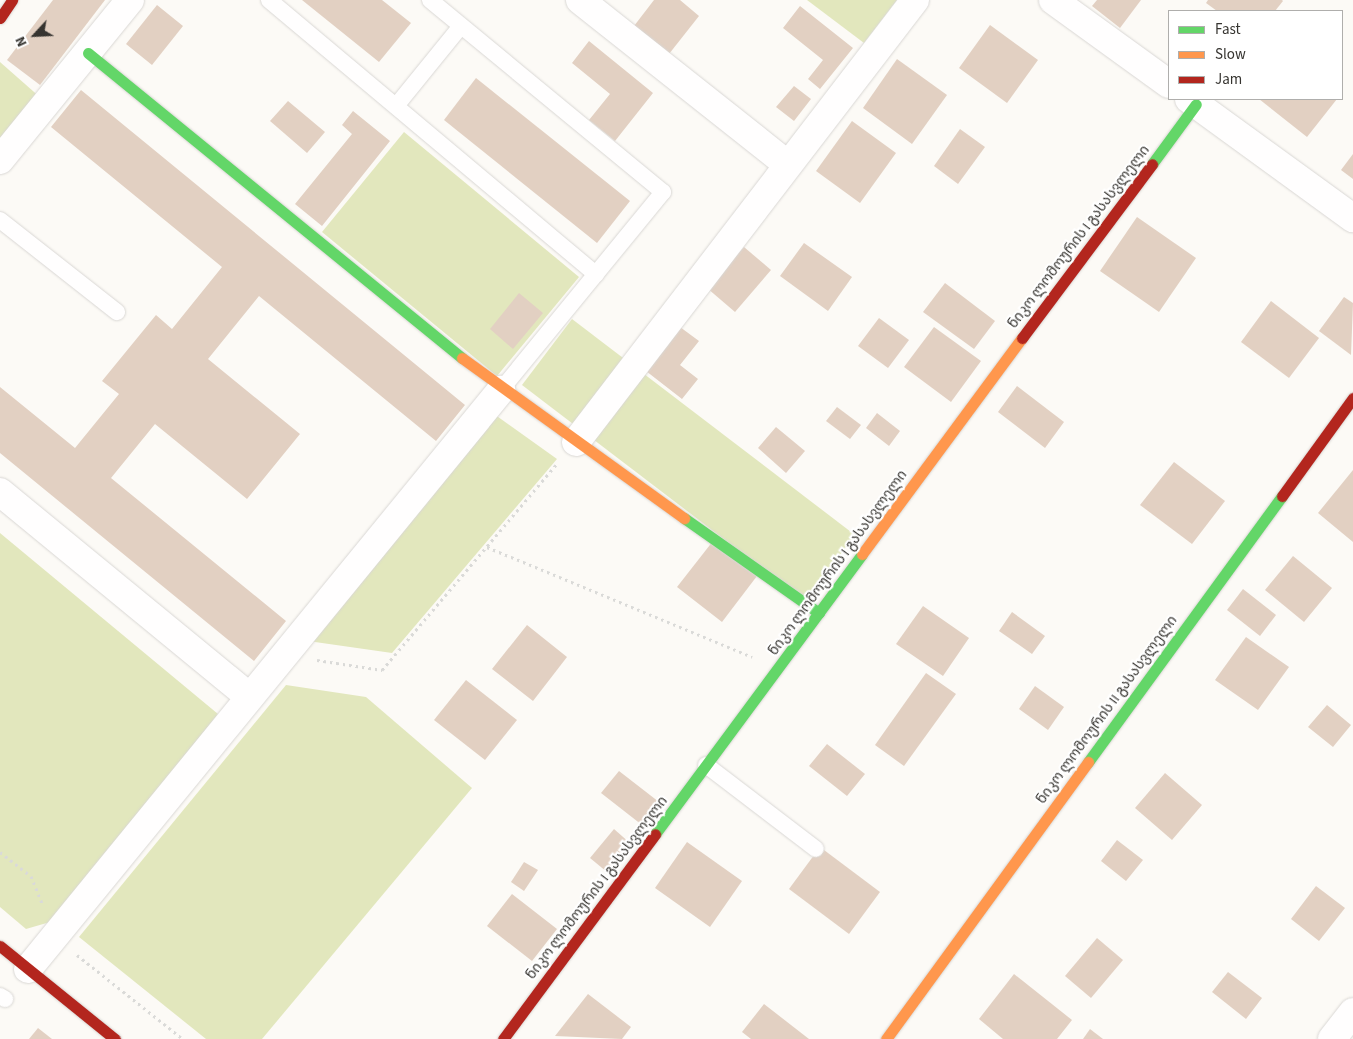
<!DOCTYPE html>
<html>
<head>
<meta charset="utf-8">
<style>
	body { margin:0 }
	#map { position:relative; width:1353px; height:1039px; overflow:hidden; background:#fcfaf6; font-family:"Source Sans 3","Noto Sans Georgian",sans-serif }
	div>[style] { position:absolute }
	.green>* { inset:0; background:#e2e7bd }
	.building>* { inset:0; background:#e2d0c2 }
	.path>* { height:3px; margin-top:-1.5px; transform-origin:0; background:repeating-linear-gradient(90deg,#dadad8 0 2.5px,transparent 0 6.5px) }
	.roads { filter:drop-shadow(0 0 1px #d9d7d4) drop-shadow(0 0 1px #d9d7d4) }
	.lane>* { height:16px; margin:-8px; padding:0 8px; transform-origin:8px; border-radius:8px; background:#fffefe }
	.street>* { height:28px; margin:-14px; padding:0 14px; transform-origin:14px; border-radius:14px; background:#fffefe }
	.fast>* { height:11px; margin:-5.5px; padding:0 5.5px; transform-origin:5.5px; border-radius:5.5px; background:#63d668 }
	.slow>* { height:11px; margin:-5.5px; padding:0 5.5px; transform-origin:5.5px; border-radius:5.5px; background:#ff974d }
	.jam>* { height:11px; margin:-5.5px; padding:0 5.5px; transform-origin:5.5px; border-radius:5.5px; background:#b3261e }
	span { translate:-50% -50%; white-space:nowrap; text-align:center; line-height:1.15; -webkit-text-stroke:4.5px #fff; paint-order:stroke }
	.street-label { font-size:14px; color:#363430 }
	.legend { position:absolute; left:1168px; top:10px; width:175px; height:90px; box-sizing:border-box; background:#fff; border:1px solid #afaeac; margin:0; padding:6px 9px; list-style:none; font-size:15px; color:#363430 }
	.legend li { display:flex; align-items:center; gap:10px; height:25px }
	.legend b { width:25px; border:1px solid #afaeac }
	.north { position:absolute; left:10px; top:10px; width:50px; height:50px; -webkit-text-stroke:4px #fff; paint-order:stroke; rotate:245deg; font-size:14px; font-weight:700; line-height:20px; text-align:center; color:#363430 }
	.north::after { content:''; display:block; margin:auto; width:18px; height:22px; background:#363430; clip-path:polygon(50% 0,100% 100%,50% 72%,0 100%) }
</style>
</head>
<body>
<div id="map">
	<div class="green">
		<i style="clip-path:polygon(807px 0,897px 0,864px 43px)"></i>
		<i style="clip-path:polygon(0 62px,42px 99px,0 151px)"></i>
		<i style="clip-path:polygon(404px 132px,579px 277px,497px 376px,322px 232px)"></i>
		<i style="clip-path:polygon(572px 319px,855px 535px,805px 601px,522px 385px)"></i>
		<i style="clip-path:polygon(494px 414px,557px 459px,392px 653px,308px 641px)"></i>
		<i style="clip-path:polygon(0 533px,218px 714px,57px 920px,26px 929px,0 907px)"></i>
		<i style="clip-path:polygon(286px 685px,366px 697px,472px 788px,262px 1039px,206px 1039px,79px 937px)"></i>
	</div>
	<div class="building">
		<i style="clip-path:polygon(53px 0,105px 0,40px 85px,7px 60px)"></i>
		<i style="clip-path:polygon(302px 0,382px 0,411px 23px,379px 62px)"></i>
		<i style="clip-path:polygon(654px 0,680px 0,699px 16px,669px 54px,634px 26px)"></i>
		<i style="clip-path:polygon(1097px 0,1141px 0,1120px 28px,1092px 6px)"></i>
		<i style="clip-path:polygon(1208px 0,1282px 0,1283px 1px,1275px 11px,1217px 11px,1206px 3px)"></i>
		<i style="clip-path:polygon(157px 5px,183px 26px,152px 65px,126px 44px)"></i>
		<i style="clip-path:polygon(800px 6px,853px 48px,820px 89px,808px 79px,823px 60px,783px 28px)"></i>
		<i style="clip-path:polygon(990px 25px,1038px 60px,1007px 103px,959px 68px)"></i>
		<i style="clip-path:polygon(589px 41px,653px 93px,615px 141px,589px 120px,610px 94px,572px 63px)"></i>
		<i style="clip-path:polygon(897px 59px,947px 95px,912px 144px,863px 108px)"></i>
		<i style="clip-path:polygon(476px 78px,630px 201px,597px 243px,444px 120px)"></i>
		<i style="clip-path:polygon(794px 86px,811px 99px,794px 121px,776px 107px)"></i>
		<i style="clip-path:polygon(81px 90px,465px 405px,436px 441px,259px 296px,208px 359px,300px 434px,247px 499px,155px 424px,111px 478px,286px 621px,254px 661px,0 453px,0 387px,75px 448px,119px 394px,102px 381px,156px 315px,172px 329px,222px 267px,51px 127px)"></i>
		<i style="clip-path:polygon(1259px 99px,1337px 99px,1307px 137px)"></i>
		<i style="clip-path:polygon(288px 101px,325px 132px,307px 153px,270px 121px)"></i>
		<i style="clip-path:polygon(353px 111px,390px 141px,322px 226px,295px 204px,352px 134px,342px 125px)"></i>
		<i style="clip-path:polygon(852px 121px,896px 153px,860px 203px,816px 171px)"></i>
		<i style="clip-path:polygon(960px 129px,985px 147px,958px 184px,934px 166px)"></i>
		<i style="clip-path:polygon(1353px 154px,1353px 179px,1341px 170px)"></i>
		<i style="clip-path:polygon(1137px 217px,1196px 258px,1159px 312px,1100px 271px)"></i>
		<i style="clip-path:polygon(804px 243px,852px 277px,828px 311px,780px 276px)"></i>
		<i style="clip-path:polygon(744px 247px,771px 270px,735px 312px,707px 288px)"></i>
		<i style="clip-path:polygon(945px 283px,995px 321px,974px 349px,923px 312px)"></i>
		<i style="clip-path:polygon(519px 293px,543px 313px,513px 349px,490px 329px)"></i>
		<i style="clip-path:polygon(1344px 297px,1353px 303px,1351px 355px,1319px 331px)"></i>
		<i style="clip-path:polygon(1271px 301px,1319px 338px,1289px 378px,1241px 342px)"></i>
		<i style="clip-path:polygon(879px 318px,909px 340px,888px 368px,858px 346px)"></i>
		<i style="clip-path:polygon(680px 327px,699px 341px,680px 365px,698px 379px,682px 399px,646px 371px)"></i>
		<i style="clip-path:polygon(934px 327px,981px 361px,951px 402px,904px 367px)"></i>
		<i style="clip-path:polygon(1017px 386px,1064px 422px,1045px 448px,998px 412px)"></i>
		<i style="clip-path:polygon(837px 407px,861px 425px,850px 439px,826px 421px)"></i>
		<i style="clip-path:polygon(877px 413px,900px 431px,889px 446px,866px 428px)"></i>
		<i style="clip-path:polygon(776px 427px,805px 451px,786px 473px,758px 448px)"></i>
		<i style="clip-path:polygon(1174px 462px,1225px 501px,1192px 544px,1140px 505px)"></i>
		<i style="clip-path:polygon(1353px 470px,1353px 542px,1318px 513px)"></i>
		<i style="clip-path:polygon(713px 541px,757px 576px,722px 622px,677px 587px)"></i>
		<i style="clip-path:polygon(1293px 556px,1332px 588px,1304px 622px,1265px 590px)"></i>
		<i style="clip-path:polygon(1243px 589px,1276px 615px,1260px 636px,1227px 610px)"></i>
		<i style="clip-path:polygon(923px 606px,969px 638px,943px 676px,896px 644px)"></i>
		<i style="clip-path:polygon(1012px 612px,1045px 636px,1032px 654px,999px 631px)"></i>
		<i style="clip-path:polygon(527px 625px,567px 657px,533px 701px,492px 669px)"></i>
		<i style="clip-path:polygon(1246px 637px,1289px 667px,1258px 710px,1215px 680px)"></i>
		<i style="clip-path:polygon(926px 673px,956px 694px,904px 766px,875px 745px)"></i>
		<i style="clip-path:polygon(466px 680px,517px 720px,485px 760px,434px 720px)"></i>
		<i style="clip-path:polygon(1035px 686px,1064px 707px,1048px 730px,1019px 709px)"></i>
		<i style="clip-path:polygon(1327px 705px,1351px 725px,1333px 747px,1308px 727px)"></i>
		<i style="clip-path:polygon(827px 744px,865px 774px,847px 796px,809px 766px)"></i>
		<i style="clip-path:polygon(619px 771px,659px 802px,642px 825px,601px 793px)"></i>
		<i style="clip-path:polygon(1165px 773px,1202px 805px,1172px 840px,1135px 808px)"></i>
		<i style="clip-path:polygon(614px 829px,631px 844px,607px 872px,590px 858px)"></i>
		<i style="clip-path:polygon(1117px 840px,1143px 860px,1126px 881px,1101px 861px)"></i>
		<i style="clip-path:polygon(687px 842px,742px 881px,710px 927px,655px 888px)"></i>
		<i style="clip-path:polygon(820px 847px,880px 892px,849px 934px,789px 889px)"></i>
		<i style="clip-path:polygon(524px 862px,538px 870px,524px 891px,511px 882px)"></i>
		<i style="clip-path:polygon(1316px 886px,1345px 908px,1319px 941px,1291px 919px)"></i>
		<i style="clip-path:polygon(512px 894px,557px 929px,532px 961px,487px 926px)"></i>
		<i style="clip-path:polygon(1097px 938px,1123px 960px,1091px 998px,1065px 976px)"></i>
		<i style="clip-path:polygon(1228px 972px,1262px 998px,1246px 1019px,1212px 992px)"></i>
		<i style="clip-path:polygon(1014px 974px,1072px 1020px,1057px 1039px,1003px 1039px,979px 1019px)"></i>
		<i style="clip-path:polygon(588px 994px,631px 1027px,622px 1039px,555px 1036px)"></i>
		<i style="clip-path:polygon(764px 1004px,809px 1039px,751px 1039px,742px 1032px)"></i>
		<i style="clip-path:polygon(38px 1028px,52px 1039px,29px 1039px)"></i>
		<i style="clip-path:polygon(1090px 1029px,1103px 1039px,1083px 1039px)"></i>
	</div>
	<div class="path">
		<i style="left:487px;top:547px;width:287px;rotate:22.5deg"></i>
		<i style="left:317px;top:660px;width:66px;rotate:8.7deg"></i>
		<i style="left:382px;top:670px;width:270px;rotate:-49.7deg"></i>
		<i style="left:0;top:852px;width:39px;rotate:38deg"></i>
		<i style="left:31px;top:876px;width:32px;rotate:68deg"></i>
		<i style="left:77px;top:955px;width:135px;rotate:38.4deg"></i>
	</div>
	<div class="roads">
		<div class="lane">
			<i style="left:269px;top:0;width:427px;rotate:40deg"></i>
			<i style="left:430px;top:0;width:302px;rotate:39.5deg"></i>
			<i style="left:663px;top:192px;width:256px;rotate:129.3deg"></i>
			<i style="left:396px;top:106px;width:103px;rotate:-50.9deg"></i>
			<i style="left:0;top:220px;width:149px;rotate:38.2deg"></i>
			<i style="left:706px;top:765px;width:138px;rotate:37.4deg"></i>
			<i style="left:0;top:996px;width:6px;rotate:31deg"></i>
		</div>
		<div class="street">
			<i style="left:580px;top:0;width:265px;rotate:38.4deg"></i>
			<i style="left:1053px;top:0;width:143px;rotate:35.9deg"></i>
			<i style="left:1189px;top:99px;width:203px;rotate:36deg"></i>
			<i style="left:0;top:160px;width:206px;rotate:-50.9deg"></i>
			<i style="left:576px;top:442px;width:557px;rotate:-52.51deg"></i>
			<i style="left:0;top:492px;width:323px;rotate:39.4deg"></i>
			<i style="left:28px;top:969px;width:748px;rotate:-50.75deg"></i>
			<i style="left:1332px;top:1039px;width:34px;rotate:-52deg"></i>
		</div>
		<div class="fast">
			<i style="left:88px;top:53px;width:483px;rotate:39.2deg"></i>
			<i style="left:1152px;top:164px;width:74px;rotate:-53.7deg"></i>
			<i style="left:684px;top:518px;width:165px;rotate:35.1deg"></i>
			<i style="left:1088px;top:762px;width:329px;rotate:-53.9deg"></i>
			<i style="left:655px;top:834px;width:348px;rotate:-53.5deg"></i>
		</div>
		<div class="slow">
			<i style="left:462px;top:358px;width:274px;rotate:35.8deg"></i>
			<i style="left:862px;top:554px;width:269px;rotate:-53.5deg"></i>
			<i style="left:886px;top:1039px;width:343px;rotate:-53.9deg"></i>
		</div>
		<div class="jam">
			<i style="left:0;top:18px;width:22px;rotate:-56deg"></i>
			<i style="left:1022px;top:338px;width:217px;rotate:-53.2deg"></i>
			<i style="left:1282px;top:496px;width:121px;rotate:-54.1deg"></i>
			<i style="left:0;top:946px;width:148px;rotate:39deg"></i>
			<i style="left:503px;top:1039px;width:255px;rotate:-53.4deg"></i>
		</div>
	</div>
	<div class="street-label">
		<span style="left:1079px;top:237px;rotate:-53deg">ნიკო ლომოურის I გასასვლელი</span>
		<span style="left:838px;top:563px;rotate:-54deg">ნიკო ლომოურის I გასასვლელი</span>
		<span style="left:1107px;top:710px;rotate:-54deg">ნიკო ლომოურის II გასასვლელი</span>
		<span style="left:597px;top:888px;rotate:-53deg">ნიკო ლომოურის I გასასვლელი</span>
	</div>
	<ul class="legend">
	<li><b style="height:6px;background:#63d668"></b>Fast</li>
	<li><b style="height:6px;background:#ff974d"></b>Slow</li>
	<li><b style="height:6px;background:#b3261e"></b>Jam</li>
	</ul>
	<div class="north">N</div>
</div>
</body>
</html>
